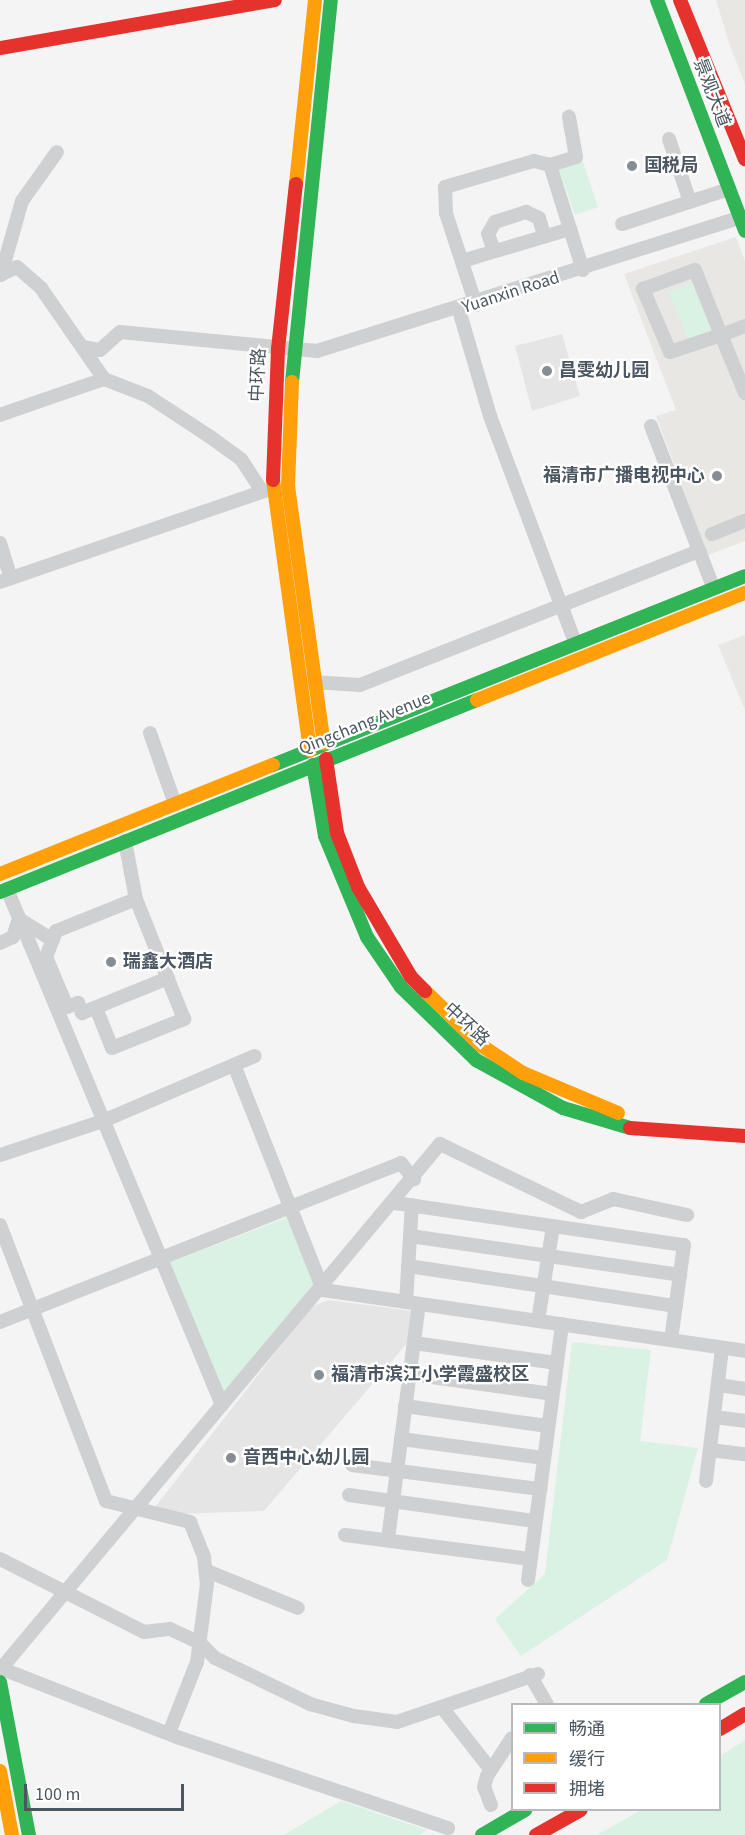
<!DOCTYPE html>
<html>
<head>
<meta charset="utf-8">
<style>
	body { margin:0 }
	#map { position:relative; width:745px; height:1835px; overflow:hidden; background:#f4f4f4; font-family:"Source Sans 3","Noto Sans SC",sans-serif }
	div>[style] { position:absolute }
	.commercial>* { inset:0; background:#e8e7e3 }
	.education>* { inset:0; background:#e6e5e6 }
	.green>* { inset:0; background:#d9f2e3 }
	.street>* { height:14px; margin:-7px; padding:0 7px; transform-origin:7px; border-radius:7px; background:#ced0d2 }
	.fast>* { height:14px; margin:-7px; padding:0 7px; transform-origin:7px; border-radius:7px; background:#30b455 }
	.slow>* { height:14px; margin:-7px; padding:0 7px; transform-origin:7px; border-radius:7px; background:#ff9f0a }
	.jam>* { height:14px; margin:-7px; padding:0 7px; transform-origin:7px; border-radius:7px; background:#e5322d }
	.dots>* { width:16px; height:16px; translate:-50% -50%; box-sizing:border-box; border:3px solid #fff; border-radius:50% }
	span { translate:-50% -50%; white-space:nowrap; text-align:center; line-height:1.15; -webkit-text-stroke:4.5px #fff; paint-order:stroke }
	.street-label { font-size:18px; color:#4a5661 }
	.poi-label { font-size:18px; color:#4a5661; font-weight:700 }
	.left { translate:0 -50%; text-align:left }
	.right { translate:-100% -50%; text-align:right }
	.legend { position:absolute; left:511px; top:1703px; width:210px; height:108px; box-sizing:border-box; background:#fff; border:2px solid #b7bbc0; margin:0; padding:8px 10px; list-style:none; font-size:18px; color:#4a5661 }
	.legend li { display:flex; align-items:center; gap:12px; height:30px }
	.legend b { width:30px; border:2px solid #b7bbc0 }
	.scale { position:absolute; left:24px; top:1784px; width:160px; height:27px; box-sizing:border-box; border:3px solid #4a5661; border-top:0; padding-left:8px; font-size:18px; line-height:21px; white-space:nowrap; color:#4a5661; -webkit-text-stroke:4px #fff; paint-order:stroke }
</style>
</head>
<body>
<div id="map">
	<div class="commercial">
		<i style="clip-path:polygon(716px 0,745px 0,745px 84px,730px 46px)"></i>
		<i style="clip-path:polygon(736px 237px,745px 261px,745px 541px,708px 555px,656px 416px,676px 410px,624px 274px)"></i>
		<i style="clip-path:polygon(745px 635px,745px 710px,718px 645px)"></i>
	</div>
	<div class="education">
		<i style="clip-path:polygon(562px 334px,580px 396px,532px 411px,515px 346px)"></i>
		<i style="clip-path:polygon(328px 1300px,413px 1311px,409px 1341px,264px 1511px,176px 1514px,155px 1507px,311px 1307px)"></i>
	</div>
	<div class="green">
		<i style="clip-path:polygon(582px 159px,598px 207px,575px 215px,558px 167px)"></i>
		<i style="clip-path:polygon(693px 283px,711px 330px,688px 339px,669px 292px)"></i>
		<i style="clip-path:polygon(288px 1217px,317px 1286px,223px 1394px,169px 1263px)"></i>
		<i style="clip-path:polygon(572px 1342px,651px 1350px,640px 1441px,698px 1448px,667px 1560px,521px 1656px,495px 1619px,545px 1574px)"></i>
		<i style="clip-path:polygon(745px 1740px,745px 1835px,597px 1835px,641px 1810px,720px 1810px,720px 1756px)"></i>
		<i style="clip-path:polygon(341px 1801px,427px 1830px,419px 1835px,284px 1835px)"></i>
	</div>
	<div class="street">
		<i style="left:669px;top:139px;width:66px;rotate:71.6deg"></i>
		<i style="left:550px;top:165px;width:27px;rotate:-17deg"></i>
		<i style="left:576px;top:157px;width:41px;rotate:-99.9deg"></i>
		<i style="left:622px;top:224px;width:113px;rotate:-18.1deg"></i>
		<i style="left:494px;top:251px;width:18px;rotate:-109deg"></i>
		<i style="left:488px;top:234px;width:14px;rotate:-60deg"></i>
		<i style="left:495px;top:222px;width:33px;rotate:-18deg"></i>
		<i style="left:526px;top:212px;width:14px;rotate:25deg"></i>
		<i style="left:539px;top:218px;width:19px;rotate:74deg"></i>
		<i style="left:462px;top:261px;width:113px;rotate:-16.5deg"></i>
		<i style="left:0;top:275px;width:19px;rotate:-25deg"></i>
		<i style="left:17px;top:267px;width:32px;rotate:41deg"></i>
		<i style="left:41px;top:288px;width:111px;rotate:55.3deg"></i>
		<i style="left:104px;top:379px;width:47px;rotate:21.1deg"></i>
		<i style="left:148px;top:396px;width:73px;rotate:33.3deg"></i>
		<i style="left:209px;top:436px;width:39px;rotate:36deg"></i>
		<i style="left:241px;top:459px;width:37px;rotate:57deg"></i>
		<i style="left:1px;top:275px;width:77px;rotate:-74.2deg"></i>
		<i style="left:22px;top:201px;width:60px;rotate:-54.5deg"></i>
		<i style="left:476px;top:305px;width:97px;rotate:-108.1deg"></i>
		<i style="left:446px;top:213px;width:26px;rotate:-92deg"></i>
		<i style="left:445px;top:187px;width:93px;rotate:-16.3deg"></i>
		<i style="left:534px;top:161px;width:16px;rotate:14deg"></i>
		<i style="left:550px;top:165px;width:110px;rotate:72.6deg"></i>
		<i style="left:459px;top:310px;width:110px;rotate:73.7deg"></i>
		<i style="left:490px;top:416px;width:241px;rotate:69.4deg"></i>
		<i style="left:745px;top:326px;width:26px;rotate:159deg"></i>
		<i style="left:721px;top:335px;width:54px;rotate:161.6deg"></i>
		<i style="left:670px;top:352px;width:69px;rotate:-113.2deg"></i>
		<i style="left:643px;top:289px;width:55px;rotate:-20.1deg"></i>
		<i style="left:695px;top:270px;width:70px;rotate:68.2deg"></i>
		<i style="left:721px;top:335px;width:63px;rotate:67.5deg"></i>
		<i style="left:84px;top:347px;width:16px;rotate:11deg"></i>
		<i style="left:100px;top:350px;width:27px;rotate:-42deg"></i>
		<i style="left:120px;top:332px;width:198px;rotate:5.5deg"></i>
		<i style="left:317px;top:351px;width:443px;rotate:-17.5deg"></i>
		<i style="left:0;top:415px;width:110px;rotate:-19.1deg"></i>
		<i style="left:651px;top:426px;width:173px;rotate:68.9deg"></i>
		<i style="left:712px;top:534px;width:35px;rotate:-22deg"></i>
		<i style="left:0;top:543px;width:37px;rotate:73deg"></i>
		<i style="left:0;top:582px;width:286px;rotate:-19deg"></i>
		<i style="left:312px;top:682px;width:48px;rotate:3.6deg"></i>
		<i style="left:360px;top:685px;width:365px;rotate:-21.6deg"></i>
		<i style="left:150px;top:733px;width:75px;rotate:70.6deg"></i>
		<i style="left:125px;top:841px;width:59px;rotate:79.3deg"></i>
		<i style="left:7px;top:889px;width:559px;rotate:67.38deg"></i>
		<i style="left:0;top:943px;width:14px;rotate:-25deg"></i>
		<i style="left:13px;top:937px;width:19px;rotate:-72deg"></i>
		<i style="left:19px;top:919px;width:40px;rotate:32deg"></i>
		<i style="left:96px;top:1008px;width:43px;rotate:68.2deg"></i>
		<i style="left:112px;top:1048px;width:78px;rotate:-21.9deg"></i>
		<i style="left:184px;top:1019px;width:129px;rotate:-111.8deg"></i>
		<i style="left:136px;top:899px;width:86px;rotate:158.2deg"></i>
		<i style="left:56px;top:931px;width:28px;rotate:111deg"></i>
		<i style="left:46px;top:957px;width:54px;rotate:67.2deg"></i>
		<i style="left:67px;top:1007px;width:12px;rotate:-20deg"></i>
		<i style="left:78px;top:1003px;width:11px;rotate:68deg"></i>
		<i style="left:82px;top:1013px;width:93px;rotate:-22.1deg"></i>
		<i style="left:234px;top:1065px;width:242px;rotate:68.4deg"></i>
		<i style="left:323px;top:1290px;width:426px;rotate:8.2deg"></i>
		<i style="left:0;top:1155px;width:108px;rotate:-18.3deg"></i>
		<i style="left:103px;top:1121px;width:165px;rotate:-23.2deg"></i>
		<i style="left:395px;top:1203px;width:292px;rotate:8.3deg"></i>
		<i style="left:684px;top:1245px;width:96px;rotate:97.8deg"></i>
		<i style="left:0;top:1225px;width:296px;rotate:69deg"></i>
		<i style="left:106px;top:1501px;width:87px;rotate:14deg"></i>
		<i style="left:190px;top:1522px;width:38px;rotate:68deg"></i>
		<i style="left:204px;top:1557px;width:27px;rotate:84deg"></i>
		<i style="left:207px;top:1584px;width:79px;rotate:97.3deg"></i>
		<i style="left:197px;top:1662px;width:76px;rotate:111.5deg"></i>
		<i style="left:410px;top:1236px;width:273px;rotate:8.2deg"></i>
		<i style="left:408px;top:1266px;width:271px;rotate:8.5deg"></i>
		<i style="left:406px;top:1302px;width:97px;rotate:-86.5deg"></i>
		<i style="left:538px;top:1321px;width:96px;rotate:-81deg"></i>
		<i style="left:0;top:1322px;width:431px;rotate:-21.6deg"></i>
		<i style="left:401px;top:1163px;width:21px;rotate:51deg"></i>
		<i style="left:414px;top:1343px;width:144px;rotate:8deg"></i>
		<i style="left:410px;top:1374px;width:143px;rotate:8deg"></i>
		<i style="left:718px;top:1385px;width:27px;rotate:8deg"></i>
		<i style="left:405px;top:1406px;width:144px;rotate:8deg"></i>
		<i style="left:714px;top:1417px;width:31px;rotate:7deg"></i>
		<i style="left:401px;top:1439px;width:144px;rotate:7.6deg"></i>
		<i style="left:710px;top:1450px;width:35px;rotate:7deg"></i>
		<i style="left:352px;top:1465px;width:190px;rotate:7.3deg"></i>
		<i style="left:706px;top:1481px;width:134px;rotate:-83.1deg"></i>
		<i style="left:349px;top:1495px;width:188px;rotate:8deg"></i>
		<i style="left:345px;top:1535px;width:187px;rotate:7.4deg"></i>
		<i style="left:388px;top:1539px;width:237px;rotate:-82.5deg"></i>
		<i style="left:0;top:1559px;width:161px;rotate:26.9deg"></i>
		<i style="left:144px;top:1632px;width:26px;rotate:-7deg"></i>
		<i style="left:170px;top:1629px;width:33px;rotate:25deg"></i>
		<i style="left:200px;top:1643px;width:21px;rotate:45deg"></i>
		<i style="left:215px;top:1658px;width:106px;rotate:25.8deg"></i>
		<i style="left:310px;top:1704px;width:46px;rotate:15.3deg"></i>
		<i style="left:354px;top:1716px;width:43px;rotate:7.9deg"></i>
		<i style="left:397px;top:1722px;width:149px;rotate:-18.8deg"></i>
		<i style="left:207px;top:1571px;width:98px;rotate:22.1deg"></i>
		<i style="left:528px;top:1580px;width:258px;rotate:-82.4deg"></i>
		<i style="left:0;top:1670px;width:686px;rotate:-50.09deg"></i>
		<i style="left:440px;top:1144px;width:157px;rotate:25.7deg"></i>
		<i style="left:581px;top:1212px;width:35px;rotate:-22deg"></i>
		<i style="left:613px;top:1199px;width:76px;rotate:12.2deg"></i>
		<i style="left:5px;top:1670px;width:185px;rotate:21.3deg"></i>
		<i style="left:177px;top:1737px;width:286px;rotate:18.6deg"></i>
		<i style="left:530px;top:1675px;width:34px;rotate:60deg"></i>
		<i style="left:444px;top:1710px;width:76px;rotate:51.9deg"></i>
		<i style="left:491px;top:1805px;width:19px;rotate:-111deg"></i>
		<i style="left:484px;top:1787px;width:11px;rotate:-75deg"></i>
		<i style="left:487px;top:1776px;width:45px;rotate:-56.7deg"></i>
	</div>
	<div class="fast">
		<i style="left:657px;top:0;width:247px;rotate:69.1deg"></i>
		<i style="left:292px;top:382px;width:384px;rotate:-84.2deg"></i>
		<i style="left:273px;top:765px;width:508px;rotate:-21.82deg"></i>
		<i style="left:313px;top:765px;width:72px;rotate:80.4deg"></i>
		<i style="left:325px;top:836px;width:109px;rotate:67.4deg"></i>
		<i style="left:367px;top:937px;width:60px;rotate:55.8deg"></i>
		<i style="left:401px;top:987px;width:105px;rotate:44.2deg"></i>
		<i style="left:476px;top:1060px;width:99px;rotate:28.9deg"></i>
		<i style="left:563px;top:1108px;width:70px;rotate:16.6deg"></i>
		<i style="left:0;top:892px;width:514px;rotate:-21.93deg"></i>
		<i style="left:0;top:1682px;width:156px;rotate:79.3deg"></i>
		<i style="left:706px;top:1704px;width:45px;rotate:-29.4deg"></i>
		<i style="left:482px;top:1835px;width:50px;rotate:-30.2deg"></i>
	</div>
	<div class="slow">
		<i style="left:296px;top:184px;width:185px;rotate:-84.1deg"></i>
		<i style="left:292px;top:382px;width:104px;rotate:92.2deg"></i>
		<i style="left:288px;top:486px;width:260px;rotate:82.1deg"></i>
		<i style="left:273px;top:480px;width:273px;rotate:82.2deg"></i>
		<i style="left:477px;top:700px;width:289px;rotate:-21.8deg"></i>
		<i style="left:0;top:874px;width:294px;rotate:-21.8deg"></i>
		<i style="left:425px;top:991px;width:79px;rotate:44deg"></i>
		<i style="left:482px;top:1046px;width:49px;rotate:33.4deg"></i>
		<i style="left:523px;top:1073px;width:103px;rotate:22.8deg"></i>
		<i style="left:0;top:1771px;width:65px;rotate:79.4deg"></i>
	</div>
	<div class="jam">
		<i style="left:680px;top:0;width:172px;rotate:67.8deg"></i>
		<i style="left:0;top:48px;width:279px;rotate:-9.9deg"></i>
		<i style="left:273px;top:480px;width:131px;rotate:-87.8deg"></i>
		<i style="left:278px;top:349px;width:166px;rotate:-83.8deg"></i>
		<i style="left:326px;top:759px;width:75px;rotate:81.5deg"></i>
		<i style="left:337px;top:833px;width:58px;rotate:68.7deg"></i>
		<i style="left:358px;top:887px;width:104px;rotate:59.5deg"></i>
		<i style="left:411px;top:977px;width:20px;rotate:45deg"></i>
		<i style="left:630px;top:1128px;width:115px;rotate:4deg"></i>
		<i style="left:720px;top:1729px;width:29px;rotate:-31deg"></i>
		<i style="left:536px;top:1835px;width:51px;rotate:-29.1deg"></i>
	</div>
	<div class="dots">
		<i style="left:632px;top:166px;background:#868d94"></i>
		<i style="left:547px;top:371px;background:#868d94"></i>
		<i style="left:717px;top:476px;background:#868d94"></i>
		<i style="left:111px;top:962px;background:#868d94"></i>
		<i style="left:319px;top:1375px;background:#868d94"></i>
		<i style="left:231px;top:1458px;background:#868d94"></i>
	</div>
	<div class="street-label">
		<span style="left:711px;top:93px;rotate:69deg">景观大道</span>
		<span style="left:511px;top:293px;rotate:-18deg">Yuanxin Road</span>
		<span style="left:259px;top:375px;rotate:-87deg">中环路</span>
		<span style="left:365px;top:724px;rotate:-22deg">Qingchang Avenue</span>
		<span style="left:466px;top:1025px;rotate:43deg">中环路</span>
	</div>
	<div class="poi-label">
		<span class="left" style="left:644px;top:166px">国税局</span>
		<span class="left" style="left:559px;top:371px">昌雯幼儿园</span>
		<span class="right" style="left:705px;top:476px">福清市广播电视中心</span>
		<span class="left" style="left:123px;top:962px">瑞鑫大酒店</span>
		<span class="left" style="left:331px;top:1375px">福清市滨江小学霞盛校区</span>
		<span class="left" style="left:243px;top:1458px">音西中心幼儿园</span>
	</div>
	<ul class="legend">
	<li><b style="height:8px;background:#30b455"></b>畅通</li>
	<li><b style="height:8px;background:#ff9f0a"></b>缓行</li>
	<li><b style="height:8px;background:#e5322d"></b>拥堵</li>
	</ul>
	<div class="scale">100 m</div>
</div>
</body>
</html>
